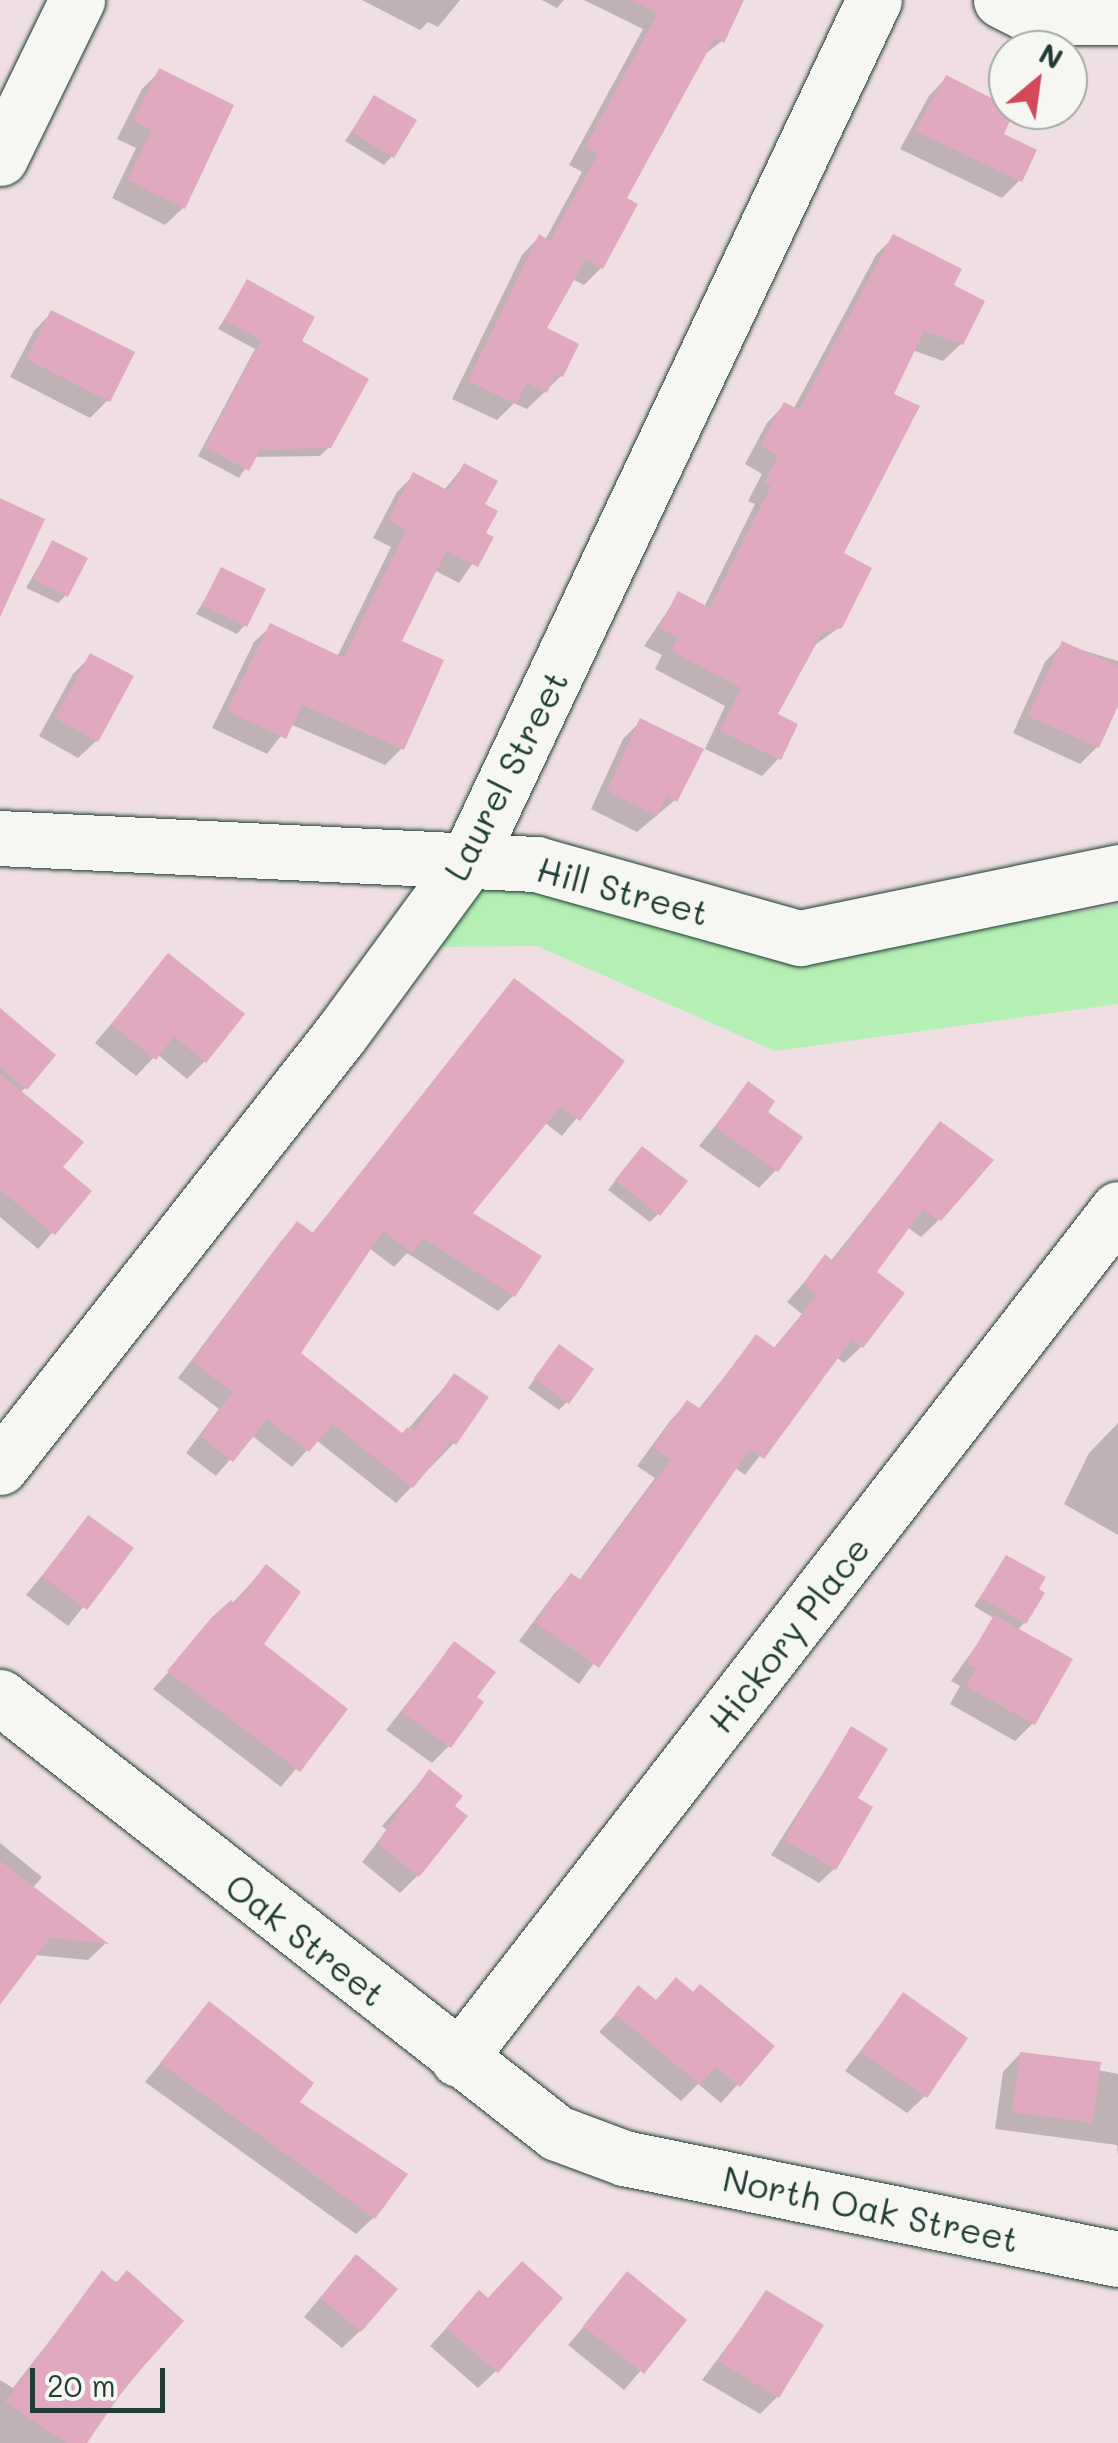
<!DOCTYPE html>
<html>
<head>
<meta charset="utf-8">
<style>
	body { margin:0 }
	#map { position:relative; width:1118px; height:2443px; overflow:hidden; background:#efdfe3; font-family:Mali,sans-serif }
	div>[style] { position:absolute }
	.green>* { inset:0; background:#b4efb3 }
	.shadow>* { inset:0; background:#0003 }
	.building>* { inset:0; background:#e0a9bf }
	.roads { filter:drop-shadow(0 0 2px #1f3d34) drop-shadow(0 0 2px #1f3d34) }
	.minor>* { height:55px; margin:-27.5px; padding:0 27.5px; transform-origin:27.5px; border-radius:27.5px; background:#f6f6f2 }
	span { translate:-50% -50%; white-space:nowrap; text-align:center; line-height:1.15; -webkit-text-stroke:8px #f6f6f2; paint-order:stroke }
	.street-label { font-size:35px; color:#1f3d34 }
	.north { position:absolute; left:988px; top:30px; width:100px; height:100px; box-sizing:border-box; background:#f6f6f2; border:2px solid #a0aca6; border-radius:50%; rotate:29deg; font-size:28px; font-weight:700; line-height:40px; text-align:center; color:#1f3d34 }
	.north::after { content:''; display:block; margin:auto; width:35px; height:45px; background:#d1495b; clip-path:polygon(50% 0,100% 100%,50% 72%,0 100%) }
	.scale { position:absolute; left:30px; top:2368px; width:135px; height:45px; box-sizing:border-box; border:5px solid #1f3d34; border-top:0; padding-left:12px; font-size:30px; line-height:35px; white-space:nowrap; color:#1f3d34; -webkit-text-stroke:8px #f6f6f2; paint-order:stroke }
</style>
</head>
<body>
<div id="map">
	<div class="green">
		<i style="clip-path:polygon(469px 880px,562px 890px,802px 959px,1118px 905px,1118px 1004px,775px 1051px,537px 946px,431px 947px)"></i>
	</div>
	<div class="shadow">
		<i style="clip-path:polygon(362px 0,460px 0,438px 27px,428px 22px,420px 30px)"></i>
		<i style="clip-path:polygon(542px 0,564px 0,557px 8px)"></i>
		<i style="clip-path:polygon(584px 0,742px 0,722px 41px,701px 57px,624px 199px,601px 268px,584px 285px,572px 279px,544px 330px,561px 376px,527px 409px,514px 403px,497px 420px,452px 399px,522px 255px,539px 237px,545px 240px,582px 172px,569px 165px,643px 29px)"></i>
		<i style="clip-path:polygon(160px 71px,183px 208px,165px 225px,112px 198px,136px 148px,117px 139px,142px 89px)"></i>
		<i style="clip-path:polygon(946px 78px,1000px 135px,1020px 180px,1002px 198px,900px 149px,929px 96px)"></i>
		<i style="clip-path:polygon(374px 98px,392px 156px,384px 165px,345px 141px)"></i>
		<i style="clip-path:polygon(894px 237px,951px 286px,961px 344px,943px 361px,912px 350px,890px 395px,840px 554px,840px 627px,812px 647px,775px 716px,779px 758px,762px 776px,705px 749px,725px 706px,655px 669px,662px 655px,644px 646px,679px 594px,704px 607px,755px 504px,748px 501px,762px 474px,745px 464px,767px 423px,784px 405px,793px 410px,876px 255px)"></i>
		<i style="clip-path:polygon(248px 282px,298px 342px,329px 447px,320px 456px,253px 457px,239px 478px,198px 456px,255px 349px,218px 329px)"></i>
		<i style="clip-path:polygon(51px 313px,108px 400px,90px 418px,10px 377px,34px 331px)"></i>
		<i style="clip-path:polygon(464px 466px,482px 505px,483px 534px,490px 538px,459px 583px,434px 570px,398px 643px,402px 748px,385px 765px,290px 724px,267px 754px,212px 728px,254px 642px,271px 626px,337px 657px,391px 547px,373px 538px,397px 492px,414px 475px,443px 491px)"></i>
		<i style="clip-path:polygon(52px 543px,66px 595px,58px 603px,26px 588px)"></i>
		<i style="clip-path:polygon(222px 570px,245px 625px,237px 634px,196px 614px)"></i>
		<i style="clip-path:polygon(1062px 644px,1118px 661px,1118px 689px,1097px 747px,1080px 764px,1013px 733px,1045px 662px)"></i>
		<i style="clip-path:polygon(91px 656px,96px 741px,78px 758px,39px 736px,73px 674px)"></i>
		<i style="clip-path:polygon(641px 721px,675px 800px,637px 832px,591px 809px,623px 739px)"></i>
		<i style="clip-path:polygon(169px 956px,205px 1061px,187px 1079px,157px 1054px,136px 1076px,95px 1043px)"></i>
		<i style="clip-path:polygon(514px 981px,622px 1062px,562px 1136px,544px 1122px,469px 1213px,513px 1296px,498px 1311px,407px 1253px,394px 1267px,369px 1248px,297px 1354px,402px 1436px,454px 1376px,454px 1443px,396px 1503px,316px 1440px,292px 1467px,251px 1435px,216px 1476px,186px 1453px,219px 1409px,178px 1378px,282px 1240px,298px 1225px,311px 1235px)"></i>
		<i style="clip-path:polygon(0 1012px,25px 1088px,20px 1093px,60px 1168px,88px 1191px,38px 1249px,0 1217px)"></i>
		<i style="clip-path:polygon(748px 1085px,764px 1113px,776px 1170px,759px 1188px,699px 1146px)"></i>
		<i style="clip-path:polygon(940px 1124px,939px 1220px,921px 1237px,907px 1227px,874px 1273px,862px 1346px,844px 1363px,836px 1357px,745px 1475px,734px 1467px,579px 1684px,519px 1641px,554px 1594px,571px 1576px,578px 1582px,655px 1478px,637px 1466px,670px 1421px,687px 1403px,698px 1410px,756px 1337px,773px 1349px,802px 1314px,787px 1302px,825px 1258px,830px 1262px)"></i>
		<i style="clip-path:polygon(634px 1157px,658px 1214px,650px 1222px,608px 1190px)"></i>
		<i style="clip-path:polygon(551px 1356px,567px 1402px,559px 1410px,528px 1388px)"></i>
		<i style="clip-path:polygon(1118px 1423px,1118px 1535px,1064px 1504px,1089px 1453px)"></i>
		<i style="clip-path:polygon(89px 1518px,130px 1549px,68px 1626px,26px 1595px)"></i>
		<i style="clip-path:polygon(1007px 1558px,1024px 1623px,1017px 1631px,1033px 1723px,1015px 1741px,950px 1704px,960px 1686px,951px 1681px,995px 1619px,974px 1606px)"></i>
		<i style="clip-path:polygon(266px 1567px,261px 1645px,344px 1710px,281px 1787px,153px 1689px)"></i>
		<i style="clip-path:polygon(454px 1644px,474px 1697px,449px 1746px,432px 1763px,386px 1730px)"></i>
		<i style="clip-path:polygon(851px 1729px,854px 1799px,834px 1869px,819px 1883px,771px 1855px)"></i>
		<i style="clip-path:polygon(429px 1772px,418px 1875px,400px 1893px,362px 1862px,387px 1830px,382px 1826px)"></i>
		<i style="clip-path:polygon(0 1843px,42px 1877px,32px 1889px,105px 1944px,88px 1960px,35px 1955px,0 2001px)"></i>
		<i style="clip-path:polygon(639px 1989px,655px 2002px,771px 2047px,721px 2103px,698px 2084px,681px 2101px,599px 2032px)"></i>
		<i style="clip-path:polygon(903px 1995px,925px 2096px,907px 2113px,845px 2071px)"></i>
		<i style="clip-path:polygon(209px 2004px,296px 2102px,374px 2217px,356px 2234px,145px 2082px)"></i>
		<i style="clip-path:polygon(1020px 2054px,1118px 2074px,1118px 2155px,1117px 2145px,995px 2129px,1003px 2072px)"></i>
		<i style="clip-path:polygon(102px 2273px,180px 2321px,81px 2443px,0 2443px,0 2380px,13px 2388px)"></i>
		<i style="clip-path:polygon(628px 2274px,684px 2320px,624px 2390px,568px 2345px)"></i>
		<i style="clip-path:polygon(339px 2275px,360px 2331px,342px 2348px,304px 2317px)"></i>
		<i style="clip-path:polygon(767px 2293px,777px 2397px,760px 2414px,702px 2380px)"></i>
		<i style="clip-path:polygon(487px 2301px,496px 2371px,478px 2388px,430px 2346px,462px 2311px)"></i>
	</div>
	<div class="building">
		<i style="clip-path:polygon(630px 0,744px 0,724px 43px,715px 38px,627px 198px,638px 204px,603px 269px,586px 259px,547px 328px,579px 344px,563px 377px,556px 374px,547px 393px,527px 383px,516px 404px,468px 381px,539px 234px,550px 241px,598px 154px,585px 147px,658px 13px)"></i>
		<i style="clip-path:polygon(159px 68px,234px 105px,185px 209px,127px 180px,152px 130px,133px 121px)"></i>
		<i style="clip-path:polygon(946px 75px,1015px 110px,1004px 134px,1037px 150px,1022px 182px,915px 131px)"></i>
		<i style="clip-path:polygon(374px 95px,417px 120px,394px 158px,351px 132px)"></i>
		<i style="clip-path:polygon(893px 234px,962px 269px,954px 285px,985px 301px,963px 345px,924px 331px,894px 394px,920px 406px,844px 553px,872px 568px,842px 628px,822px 633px,778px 714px,798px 724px,781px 760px,720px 731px,741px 688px,671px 651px,678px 637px,659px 628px,678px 591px,710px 608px,771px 486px,764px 483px,778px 456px,760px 446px,784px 402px,799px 410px)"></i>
		<i style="clip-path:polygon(247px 279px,315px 317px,302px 341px,369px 379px,331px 448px,260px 450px,249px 471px,205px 447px,261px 340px,224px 320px)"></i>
		<i style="clip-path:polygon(51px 310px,135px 352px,110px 402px,26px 359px)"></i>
		<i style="clip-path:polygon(464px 463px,498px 481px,485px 504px,498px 511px,486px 533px,494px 537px,478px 567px,446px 551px,402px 641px,444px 660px,404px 750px,302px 705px,286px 739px,227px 711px,270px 623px,344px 658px,406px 530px,388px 520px,413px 472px,449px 491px)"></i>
		<i style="clip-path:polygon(0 498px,45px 519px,0 617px)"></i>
		<i style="clip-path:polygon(52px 540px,88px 558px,68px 597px,33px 579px)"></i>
		<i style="clip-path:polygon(221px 567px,266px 589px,247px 627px,202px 605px)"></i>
		<i style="clip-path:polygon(1062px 641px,1118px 666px,1118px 706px,1099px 748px,1028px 716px)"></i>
		<i style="clip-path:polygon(90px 653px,134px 676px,98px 742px,55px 718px)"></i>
		<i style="clip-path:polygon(640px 718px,704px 749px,677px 802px,667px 796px,657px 816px,607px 791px)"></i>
		<i style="clip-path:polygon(168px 953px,245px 1014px,206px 1063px,174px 1036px,156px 1060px,111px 1024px)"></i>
		<i style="clip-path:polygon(514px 978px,625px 1061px,580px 1121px,560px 1107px,473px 1213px,542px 1256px,515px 1297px,423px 1238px,412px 1253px,383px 1231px,301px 1353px,402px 1433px,408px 1427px,414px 1431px,454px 1373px,489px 1397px,456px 1445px,451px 1441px,413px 1488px,332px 1424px,309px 1452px,267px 1419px,233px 1462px,200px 1436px,233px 1392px,192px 1361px,297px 1221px,313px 1233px)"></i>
		<i style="clip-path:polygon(0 1008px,56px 1055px,27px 1090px,0 1067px)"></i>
		<i style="clip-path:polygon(0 1074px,84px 1142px,63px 1167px,92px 1191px,55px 1235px,0 1190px)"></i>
		<i style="clip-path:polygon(748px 1081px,775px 1101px,768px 1112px,803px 1137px,778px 1172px,715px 1127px)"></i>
		<i style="clip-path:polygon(940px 1121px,994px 1160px,941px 1221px,923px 1209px,877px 1272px,905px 1293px,863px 1348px,852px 1339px,764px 1459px,750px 1449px,599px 1668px,535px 1622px,571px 1573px,581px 1580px,671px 1460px,653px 1447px,687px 1400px,701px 1409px,756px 1334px,775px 1348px,817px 1295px,803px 1284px,825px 1254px,833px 1261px)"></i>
		<i style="clip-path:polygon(642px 1146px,688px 1181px,660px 1216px,615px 1180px)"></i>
		<i style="clip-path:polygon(559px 1344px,594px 1369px,569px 1404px,534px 1378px)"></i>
		<i style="clip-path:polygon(88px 1515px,134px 1548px,87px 1610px,42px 1576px)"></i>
		<i style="clip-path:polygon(1006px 1555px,1046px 1577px,1039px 1589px,1045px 1593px,1026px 1624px,980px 1597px)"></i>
		<i style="clip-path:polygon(266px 1564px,301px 1592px,264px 1644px,348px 1709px,300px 1772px,167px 1671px,212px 1617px,231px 1600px,235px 1604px)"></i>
		<i style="clip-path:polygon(994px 1615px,1073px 1659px,1035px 1725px,966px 1686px,976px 1668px,966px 1663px)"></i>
		<i style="clip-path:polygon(454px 1641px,496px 1672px,477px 1697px,484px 1702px,451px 1748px,402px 1712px)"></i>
		<i style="clip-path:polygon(851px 1726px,888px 1749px,858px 1798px,873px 1807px,836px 1870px,784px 1840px)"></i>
		<i style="clip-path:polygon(429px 1769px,463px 1796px,455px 1806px,468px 1816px,419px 1877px,377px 1843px)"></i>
		<i style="clip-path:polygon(0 1861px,109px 1944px,50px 1938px,0 2005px)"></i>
		<i style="clip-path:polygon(676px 1977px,693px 1992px,700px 1984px,775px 2046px,740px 2087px,716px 2067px,700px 2085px,615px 2014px,638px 1985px,656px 2000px)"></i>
		<i style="clip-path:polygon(903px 1992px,968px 2038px,927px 2098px,861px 2052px)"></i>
		<i style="clip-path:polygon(209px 2001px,314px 2083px,300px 2102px,408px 2174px,375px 2219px,160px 2063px)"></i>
		<i style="clip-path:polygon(1020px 2052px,1101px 2062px,1093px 2123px,1012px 2112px)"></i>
		<i style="clip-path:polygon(356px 2254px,398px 2289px,361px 2332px,320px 2298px)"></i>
		<i style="clip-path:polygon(522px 2261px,563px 2298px,498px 2373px,446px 2328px,479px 2290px,488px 2298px)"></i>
		<i style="clip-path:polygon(102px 2270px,116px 2283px,127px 2270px,184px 2321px,126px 2386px,87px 2443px,66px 2443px,5px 2402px)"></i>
		<i style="clip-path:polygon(627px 2271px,687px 2320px,644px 2374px,583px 2326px)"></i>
		<i style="clip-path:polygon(766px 2290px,824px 2325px,779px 2398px,718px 2361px)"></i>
	</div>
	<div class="roads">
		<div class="minor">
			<i style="left:1001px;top:0;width:38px;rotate:27deg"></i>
			<i style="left:1035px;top:17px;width:83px"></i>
			<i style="left:0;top:158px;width:176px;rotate:-64deg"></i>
			<i style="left:0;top:838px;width:537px;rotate:2.78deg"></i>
			<i style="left:536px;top:864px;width:274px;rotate:15.7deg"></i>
			<i style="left:800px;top:938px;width:325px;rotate:-11.7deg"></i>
			<i style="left:0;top:1467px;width:550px;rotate:-51.8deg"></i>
			<i style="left:340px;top:1035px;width:215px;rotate:-53.7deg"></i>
			<i style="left:467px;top:862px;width:953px;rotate:-64.73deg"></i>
			<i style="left:0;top:1697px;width:707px;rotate:38.05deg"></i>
			<i style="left:557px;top:2133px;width:72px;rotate:20.5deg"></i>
			<i style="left:624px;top:2158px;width:504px;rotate:11.56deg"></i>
			<i style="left:458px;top:2059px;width:1076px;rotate:-52.17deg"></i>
		</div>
	</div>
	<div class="street-label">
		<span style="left:505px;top:775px;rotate:-63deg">Laurel Street</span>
		<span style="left:623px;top:890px;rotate:15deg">Hill Street</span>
		<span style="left:788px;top:1634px;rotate:-52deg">Hickory Place</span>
		<span style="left:306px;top:1939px;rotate:38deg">Oak Street</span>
		<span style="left:871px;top:2208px;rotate:12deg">North Oak Street</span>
	</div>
	<div class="north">N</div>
	<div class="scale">20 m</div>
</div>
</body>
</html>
